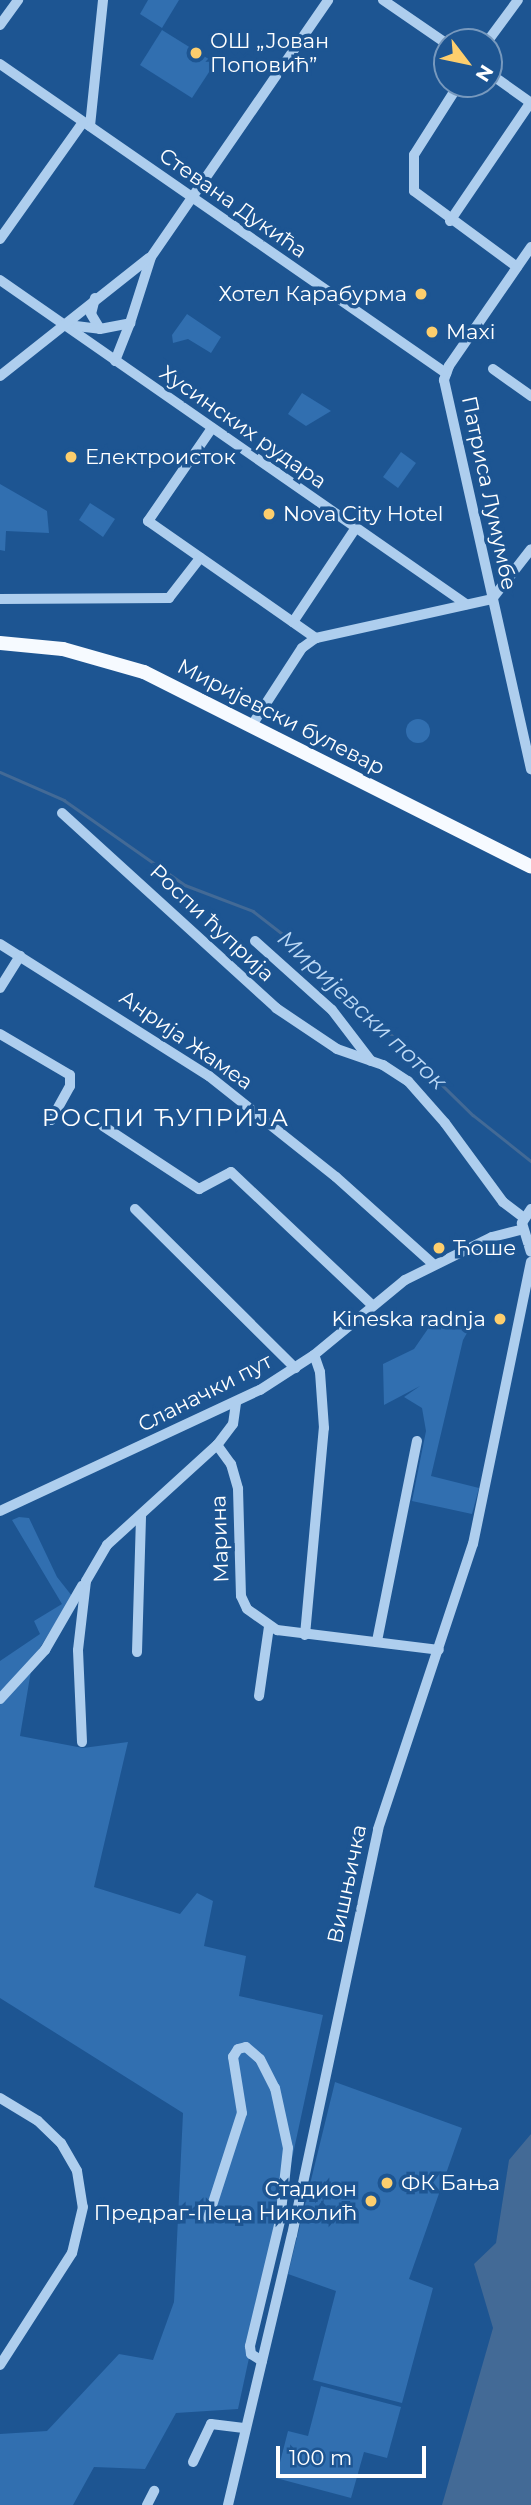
<!DOCTYPE html>
<html>
<head>
<meta charset="utf-8">
<style>
	body { margin:0 }
	#map { position:relative; width:531px; height:2505px; overflow:hidden; background:#1d5592; font-family:Montserrat,sans-serif }
	div>[style] { position:absolute }
	.green>* { inset:0; background:#316fb0 }
	.round { border-radius:50% }
	.water>* { inset:0; background:#436a96 }
	.stream>* { height:2.5px; margin:-1.25px; padding:0 1.25px; transform-origin:1.25px; border-radius:1.25px; background:#436a96 }
	.minor>* { height:10px; margin:-5px; padding:0 5px; transform-origin:5px; border-radius:5px; background:#aeceee }
	.major>* { height:14px; margin:-7px; padding:0 7px; transform-origin:7px; border-radius:7px; background:#f6faff }
	.dots>* { width:19px; height:19px; translate:-50% -50%; box-sizing:border-box; border:4px solid #1d5592; border-radius:50% }
	span { translate:-50% -50%; white-space:nowrap; text-align:center; line-height:1.15; -webkit-text-stroke:7px #1d5592; paint-order:stroke }
	.poi-label { font-size:21px; color:#fff }
	.left { translate:0 -50%; text-align:left }
	.right { translate:-100% -50%; text-align:right }
	.street-label { font-size:21px; color:#fff }
	.water-label { font-size:23px; color:#bbd8f5; font-style:italic }
	.quarter-label { font-size:24px; color:#fff; letter-spacing:2px }
	.north { position:absolute; left:433px; top:28px; width:70px; height:70px; box-sizing:border-box; background:#1d5592; border:2px solid #7799be; border-radius:50%; rotate:122deg; font-size:19px; font-weight:700; line-height:28px; text-align:center; color:#fff }
	.north::after { content:''; display:block; margin:auto; width:24px; height:32px; background:#fdce6d; clip-path:polygon(50% 0,100% 100%,50% 72%,0 100%) }
	.scale { position:absolute; left:276px; top:2446px; width:150px; height:32px; box-sizing:border-box; border:4px solid #fff; border-top:0; padding-left:9px; font-size:21px; line-height:24px; white-space:nowrap; color:#fff; -webkit-text-stroke:5px #1d5592; paint-order:stroke }
</style>
</head>
<body>
<div id="map">
	<div class="green">
		<i style="clip-path:polygon(148px 0,179px 0,162px 28px,140px 14px)"></i>
		<i style="clip-path:polygon(162px 30px,215px 63px,192px 98px,140px 65px)"></i>
		<i style="clip-path:polygon(187px 314px,221px 337px,211px 353px,188px 339px,173px 343px,172px 335px)"></i>
		<i style="clip-path:polygon(302px 393px,331px 411px,306px 426px,288px 414px)"></i>
		<i style="clip-path:polygon(401px 452px,416px 463px,398px 488px,383px 477px)"></i>
		<i style="clip-path:polygon(0 484px,47px 511px,49px 533px,6px 531px,5px 551px,0 550px)"></i>
		<i style="clip-path:polygon(90px 503px,115px 519px,103px 537px,79px 520px)"></i>
		<i class="round" style="left:406px;top:719px;width:24px;height:24px"></i>
		<i style="clip-path:polygon(434px 1320px,471px 1326px,463px 1340px,431px 1476px,479px 1488px,472px 1514px,412px 1501px,426px 1431px,422px 1408px,404px 1397px,420px 1386px,384px 1405px,383px 1364px,414px 1349px)"></i>
		<i style="clip-path:polygon(19px 1517px,29px 1518px,57px 1577px,72px 1596px,33px 1659px,20px 1736px,83px 1748px,128px 1742px,94px 1887px,180px 1914px,197px 1893px,213px 1901px,204px 1946px,246px 1956px,239px 1996px,323px 2015px,238px 2409px,176px 2413px,145px 2469px,94px 2467px,73px 2505px,0 2505px,0 2434px,47px 2431px,119px 2354px,153px 2360px,174px 2302px,183px 2113px,0 1998px,0 1661px,40px 1634px,34px 1621px,62px 1604px,12px 1520px)"></i>
		<i style="clip-path:polygon(335px 2082px,462px 2128px,409px 2279px,433px 2288px,402px 2403px,313px 2380px,336px 2291px,288px 2274px)"></i>
		<i style="clip-path:polygon(321px 2386px,401px 2407px,387px 2458px,364px 2452px,351px 2498px,276px 2478px,288px 2431px,308px 2436px)"></i>
	</div>
	<div class="water">
		<i style="clip-path:polygon(531px 2134px,531px 2505px,442px 2505px,493px 2328px,474px 2264px,496px 2243px,509px 2160px)"></i>
	</div>
	<div class="stream">
		<i style="left:0;top:772px;width:70px;rotate:23.6deg"></i>
		<i style="left:64px;top:800px;width:148px;rotate:35.1deg"></i>
		<i style="left:185px;top:885px;width:73px;rotate:20.9deg"></i>
		<i style="left:253px;top:911px;width:73px;rotate:37.8deg"></i>
		<i style="left:311px;top:956px;width:227px;rotate:44.5deg"></i>
		<i style="left:473px;top:1115px;width:74px;rotate:38.4deg"></i>
	</div>
	<div class="minor">
		<i style="left:383px;top:0;width:78px;rotate:34.5deg"></i>
		<i style="left:0;top:25px;width:31px;rotate:-54deg"></i>
		<i style="left:487px;top:42px;width:52px;rotate:-53.6deg"></i>
		<i style="left:0;top:64px;width:543px;rotate:34.72deg"></i>
		<i style="left:489px;top:73px;width:52px;rotate:35.5deg"></i>
		<i style="left:459px;top:84px;width:84px;rotate:122.4deg"></i>
		<i style="left:414px;top:155px;width:36px;rotate:90deg"></i>
		<i style="left:414px;top:191px;width:128px;rotate:36.4deg"></i>
		<i style="left:90px;top:126px;width:127px;rotate:-84.1deg"></i>
		<i style="left:450px;top:221px;width:144px;rotate:-55.8deg"></i>
		<i style="left:0;top:239px;width:143px;rotate:-54.6deg"></i>
		<i style="left:531px;top:247px;width:145px;rotate:124.6deg"></i>
		<i style="left:449px;top:366px;width:15px;rotate:110deg"></i>
		<i style="left:444px;top:380px;width:399px;rotate:77.4deg"></i>
		<i style="left:0;top:280px;width:568px;rotate:34.81deg"></i>
		<i style="left:95px;top:298px;width:16px;rotate:104deg"></i>
		<i style="left:91px;top:314px;width:17px;rotate:59deg"></i>
		<i style="left:68px;top:325px;width:32px;rotate:7deg"></i>
		<i style="left:100px;top:329px;width:31px;rotate:-11deg"></i>
		<i style="left:130px;top:323px;width:69px;rotate:-72.3deg"></i>
		<i style="left:151px;top:257px;width:312px;rotate:-55.4deg"></i>
		<i style="left:115px;top:361px;width:41px;rotate:-68.5deg"></i>
		<i style="left:493px;top:369px;width:47px;rotate:35.4deg"></i>
		<i style="left:0;top:376px;width:190px;rotate:-38.4deg"></i>
		<i style="left:212px;top:428px;width:113px;rotate:124.5deg"></i>
		<i style="left:148px;top:521px;width:205px;rotate:34.9deg"></i>
		<i style="left:0;top:599px;width:169px;rotate:-0.3deg"></i>
		<i style="left:169px;top:598px;width:51px;rotate:-52.2deg"></i>
		<i style="left:293px;top:622px;width:112px;rotate:-56.3deg"></i>
		<i style="left:252px;top:725px;width:92px;rotate:-57deg"></i>
		<i style="left:302px;top:648px;width:17px;rotate:-36deg"></i>
		<i style="left:316px;top:638px;width:180px;rotate:-12.5deg"></i>
		<i style="left:492px;top:599px;width:63px;rotate:-52deg"></i>
		<i style="left:62px;top:813px;width:290px;rotate:42.3deg"></i>
		<i style="left:276px;top:1008px;width:73px;rotate:33.9deg"></i>
		<i style="left:337px;top:1049px;width:49px;rotate:19.2deg"></i>
		<i style="left:383px;top:1065px;width:30px;rotate:33deg"></i>
		<i style="left:408px;top:1081px;width:56px;rotate:48.6deg"></i>
		<i style="left:445px;top:1123px;width:98px;rotate:53.7deg"></i>
		<i style="left:503px;top:1202px;width:26px;rotate:37deg"></i>
		<i style="left:255px;top:941px;width:103px;rotate:41.9deg"></i>
		<i style="left:332px;top:1010px;width:64px;rotate:52.6deg"></i>
		<i style="left:0;top:944px;width:247px;rotate:32.3deg"></i>
		<i style="left:209px;top:1076px;width:162px;rotate:38.5deg"></i>
		<i style="left:336px;top:1177px;width:130px;rotate:41.9deg"></i>
		<i style="left:0;top:988px;width:38px;rotate:-58deg"></i>
		<i style="left:0;top:1034px;width:81px;rotate:30.4deg"></i>
		<i style="left:70px;top:1075px;width:11px;rotate:90deg"></i>
		<i style="left:70px;top:1086px;width:39px;rotate:119deg"></i>
		<i style="left:103px;top:1126px;width:115px;rotate:33.3deg"></i>
		<i style="left:199px;top:1189px;width:36px;rotate:-28deg"></i>
		<i style="left:231px;top:1172px;width:194px;rotate:43.3deg"></i>
		<i style="left:135px;top:1209px;width:226px;rotate:44.8deg"></i>
		<i style="left:531px;top:1209px;width:17px;rotate:123deg"></i>
		<i style="left:522px;top:1223px;width:30px;rotate:73deg"></i>
		<i style="left:236px;top:1403px;width:21px;rotate:98deg"></i>
		<i style="left:233px;top:1424px;width:26px;rotate:127deg"></i>
		<i style="left:217px;top:1445px;width:24px;rotate:54deg"></i>
		<i style="left:231px;top:1464px;width:26px;rotate:74deg"></i>
		<i style="left:238px;top:1489px;width:107px;rotate:88.4deg"></i>
		<i style="left:241px;top:1596px;width:14px;rotate:65deg"></i>
		<i style="left:247px;top:1609px;width:37px;rotate:35deg"></i>
		<i style="left:277px;top:1630px;width:163px;rotate:7deg"></i>
		<i style="left:0;top:1511px;width:287px;rotate:-25deg"></i>
		<i style="left:260px;top:1390px;width:64px;rotate:-32.9deg"></i>
		<i style="left:314px;top:1355px;width:118px;rotate:-39.5deg"></i>
		<i style="left:405px;top:1280px;width:97px;rotate:-26.3deg"></i>
		<i style="left:492px;top:1237px;width:32px;rotate:-14deg"></i>
		<i style="left:305px;top:1635px;width:208px;rotate:-84.8deg"></i>
		<i style="left:324px;top:1428px;width:56px;rotate:-94.1deg"></i>
		<i style="left:320px;top:1372px;width:18px;rotate:-109deg"></i>
		<i style="left:377px;top:1641px;width:204px;rotate:-78.7deg"></i>
		<i style="left:137px;top:1652px;width:137px;rotate:-88.3deg"></i>
		<i style="left:259px;top:1696px;width:70px;rotate:-81.8deg"></i>
		<i style="left:0;top:1699px;width:67px;rotate:-47.4deg"></i>
		<i style="left:45px;top:1650px;width:74px;rotate:-60deg"></i>
		<i style="left:82px;top:1742px;width:92px;rotate:-92.5deg"></i>
		<i style="left:78px;top:1650px;width:69px;rotate:-83.4deg"></i>
		<i style="left:86px;top:1581px;width:42px;rotate:-59.7deg"></i>
		<i style="left:107px;top:1545px;width:149px;rotate:-42.3deg"></i>
		<i style="left:0;top:2098px;width:44px;rotate:31.2deg"></i>
		<i style="left:38px;top:2121px;width:32px;rotate:44deg"></i>
		<i style="left:61px;top:2143px;width:32px;rotate:60deg"></i>
		<i style="left:77px;top:2171px;width:36px;rotate:81deg"></i>
		<i style="left:83px;top:2207px;width:47px;rotate:103.4deg"></i>
		<i style="left:72px;top:2253px;width:133px;rotate:122.7deg"></i>
		<i style="left:208px;top:2218px;width:110px;rotate:-72.1deg"></i>
		<i style="left:242px;top:2113px;width:57px;rotate:-99.1deg"></i>
		<i style="left:233px;top:2057px;width:9px;rotate:-58deg"></i>
		<i style="left:238px;top:2049px;width:8px;rotate:-14deg"></i>
		<i style="left:246px;top:2047px;width:18px;rotate:41deg"></i>
		<i style="left:260px;top:2059px;width:33px;rotate:63deg"></i>
		<i style="left:275px;top:2088px;width:61px;rotate:77.8deg"></i>
		<i style="left:288px;top:2148px;width:73px;rotate:96.3deg"></i>
		<i style="left:280px;top:2221px;width:129px;rotate:103.5deg"></i>
		<i style="left:250px;top:2346px;width:8px;rotate:83deg"></i>
		<i style="left:251px;top:2354px;width:13px;rotate:32deg"></i>
		<i style="left:193px;top:2462px;width:42px;rotate:-64.7deg"></i>
		<i style="left:211px;top:2424px;width:35px;rotate:7deg"></i>
		<i style="left:147px;top:2505px;width:16px;rotate:-63deg"></i>
		<i style="left:228px;top:2505px;width:277px;rotate:-76.7deg"></i>
		<i style="left:292px;top:2235px;width:415px;rotate:-78deg"></i>
		<i style="left:378px;top:1829px;width:300px;rotate:-71.6deg"></i>
		<i style="left:473px;top:1544px;width:288px;rotate:-78.4deg"></i>
	</div>
	<div class="major">
		<i style="left:0;top:643px;width:63px;rotate:5.4deg"></i>
		<i style="left:63px;top:649px;width:84px;rotate:15.9deg"></i>
		<i style="left:144px;top:672px;width:433px;rotate:26.7deg"></i>
	</div>
	<div class="dots">
		<i style="left:196px;top:53px;background:#fdce6d"></i>
		<i style="left:421px;top:294px;background:#fdce6d"></i>
		<i style="left:432px;top:332px;background:#fdce6d"></i>
		<i style="left:71px;top:457px;background:#fdce6d"></i>
		<i style="left:269px;top:514px;background:#fdce6d"></i>
		<i style="left:439px;top:1248px;background:#fdce6d"></i>
		<i style="left:500px;top:1319px;background:#fdce6d"></i>
		<i style="left:387px;top:2183px;background:#fdce6d"></i>
		<i style="left:371px;top:2201px;background:#fdce6d"></i>
	</div>
	<div class="poi-label">
		<span class="left" style="left:210px;top:53px">ОШ „Јован<br>Поповић”</span>
		<span class="right" style="left:407px;top:294px">Хотел Карабурма</span>
		<span class="left" style="left:446px;top:332px">Maxi</span>
		<span class="left" style="left:85px;top:457px">Електроисток</span>
		<span class="left" style="left:283px;top:514px">Nova City Hotel</span>
		<span class="left" style="left:453px;top:1248px">Ћоше</span>
		<span class="right" style="left:486px;top:1319px">Kineska radnja</span>
		<span class="left" style="left:401px;top:2183px">ФК Бања</span>
		<span class="right" style="left:357px;top:2201px">Стадион<br>Предраг-Пеца Николић</span>
	</div>
	<div class="street-label">
		<span style="left:233px;top:203px;rotate:35deg">Стевана Дукића</span>
		<span style="left:243px;top:427px;rotate:35deg">Хусинских рудара</span>
		<span style="left:489px;top:493px;rotate:78deg">Патриса Лумумбе</span>
		<span style="left:281px;top:717px;rotate:27deg">Миријевски булевар</span>
		<span style="left:212px;top:923px;rotate:43deg">Роспи ћуприја</span>
		<span style="left:186px;top:1040px;rotate:35deg">Анрија Жамеа</span>
		<span style="left:205px;top:1393px;rotate:-27deg">Сланачки пут</span>
		<span style="left:220px;top:1539px;rotate:-92deg">Марина</span>
		<span style="left:347px;top:1884px;rotate:-78deg">Вишњичка</span>
	</div>
	<div class="water-label">
		<span style="left:362px;top:1010px;rotate:43deg">Миријевски поток</span>
	</div>
	<div class="quarter-label">
		<span style="left:166px;top:1118px">РОСПИ ЋУПРИЈА</span>
	</div>
	<div class="north">N</div>
	<div class="scale">100 m</div>
</div>
</body>
</html>
